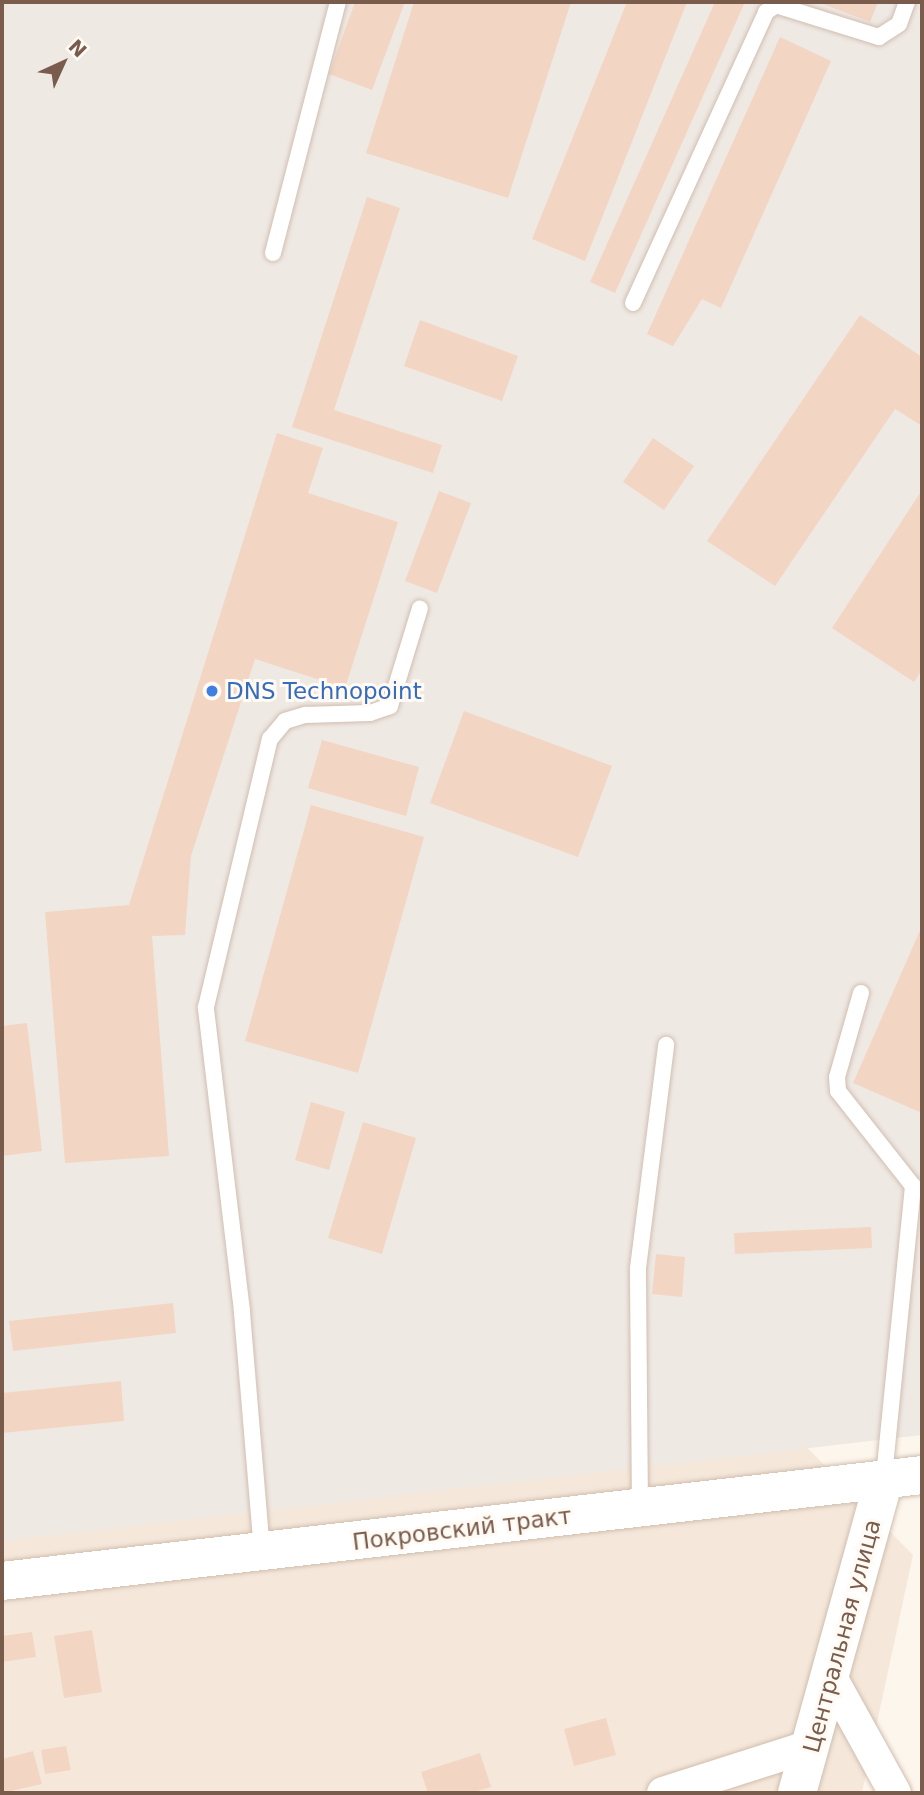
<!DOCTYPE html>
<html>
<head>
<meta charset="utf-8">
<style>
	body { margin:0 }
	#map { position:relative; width:924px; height:1795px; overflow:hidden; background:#fdf6ec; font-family:"DejaVu Sans",sans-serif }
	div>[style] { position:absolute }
	.residential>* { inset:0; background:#f5e8da }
	.industrial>* { inset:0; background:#efe9e4 }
	.building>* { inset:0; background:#f3d5c3 }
	.roads { filter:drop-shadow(0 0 2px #d1beb0) drop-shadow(0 0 2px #d1beb0) }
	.lane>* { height:16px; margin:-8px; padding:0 8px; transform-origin:8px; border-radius:8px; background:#fff }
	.street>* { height:32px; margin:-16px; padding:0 16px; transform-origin:16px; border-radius:16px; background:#fff }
	.secondary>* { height:38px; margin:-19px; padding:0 19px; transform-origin:19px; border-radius:19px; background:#fff }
	.dots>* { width:19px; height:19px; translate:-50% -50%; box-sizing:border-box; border:4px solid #fffaf3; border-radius:50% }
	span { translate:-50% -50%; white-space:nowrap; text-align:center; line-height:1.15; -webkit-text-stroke:6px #fffaf3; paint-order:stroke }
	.shop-label { font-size:23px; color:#366cbe }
	.left { translate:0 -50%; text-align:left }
	.street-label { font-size:23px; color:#7a5c4d }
	.frame { position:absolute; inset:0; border:4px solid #7a5c4d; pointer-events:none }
	.north { position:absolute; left:28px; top:28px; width:70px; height:70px; -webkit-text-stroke:5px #fffaf3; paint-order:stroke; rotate:45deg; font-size:19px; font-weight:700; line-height:28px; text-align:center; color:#7a5c4d }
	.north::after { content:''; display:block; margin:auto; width:24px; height:32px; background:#7a5c4d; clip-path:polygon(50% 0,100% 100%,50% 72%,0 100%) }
</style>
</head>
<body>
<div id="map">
	<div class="residential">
		<i style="clip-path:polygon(2px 631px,913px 1555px,862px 1793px,2px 1793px)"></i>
	</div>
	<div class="industrial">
		<i style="clip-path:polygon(2px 2px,922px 2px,922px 1435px,2px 1541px)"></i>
	</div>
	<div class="building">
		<i style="clip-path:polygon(355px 2px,405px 2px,372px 90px,329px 74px)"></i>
		<i style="clip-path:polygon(414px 2px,571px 2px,508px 198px,366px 153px)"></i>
		<i style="clip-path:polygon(627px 2px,687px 2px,585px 261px,532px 239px)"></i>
		<i style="clip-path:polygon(715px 2px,745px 2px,615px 293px,590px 282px)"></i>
		<i style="clip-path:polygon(818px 2px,878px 2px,870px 22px)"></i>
		<i style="clip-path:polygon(780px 37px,831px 61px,721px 308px,702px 299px,673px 346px,647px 334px)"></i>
		<i style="clip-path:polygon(367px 197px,400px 208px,334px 410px,442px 445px,433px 473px,292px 427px)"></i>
		<i style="clip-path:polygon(860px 315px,922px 357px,922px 426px,895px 409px,775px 586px,707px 541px)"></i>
		<i style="clip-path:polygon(420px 320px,518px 356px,502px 401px,404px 366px)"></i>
		<i style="clip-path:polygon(277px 433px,323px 448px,308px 493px,398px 522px,345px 688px,255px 659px,191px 856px,185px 935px,152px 936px,169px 1156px,65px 1163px,45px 912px,129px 905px)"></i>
		<i style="clip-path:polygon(653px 438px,694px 466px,664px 510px,623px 482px)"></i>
		<i style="clip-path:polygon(922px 490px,922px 670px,914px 682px,832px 628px)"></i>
		<i style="clip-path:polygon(439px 491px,471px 503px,437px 593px,405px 581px)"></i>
		<i style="clip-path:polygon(464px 711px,612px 766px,578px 857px,430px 803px)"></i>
		<i style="clip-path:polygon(322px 740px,419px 767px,406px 816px,308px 788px)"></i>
		<i style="clip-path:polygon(311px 805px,424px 837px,358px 1073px,245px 1041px)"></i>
		<i style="clip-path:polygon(922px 926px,922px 1113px,853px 1083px)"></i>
		<i style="clip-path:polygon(27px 1023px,42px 1151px,2px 1156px,2px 1026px)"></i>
		<i style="clip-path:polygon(311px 1102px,345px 1112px,329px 1170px,295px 1160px)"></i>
		<i style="clip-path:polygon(363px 1122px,416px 1138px,382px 1254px,328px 1238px)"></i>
		<i style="clip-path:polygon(871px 1227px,872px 1248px,735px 1254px,734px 1233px)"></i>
		<i style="clip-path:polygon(656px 1254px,685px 1257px,682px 1297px,652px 1294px)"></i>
		<i style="clip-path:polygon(173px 1303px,176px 1333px,13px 1351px,9px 1321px)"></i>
		<i style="clip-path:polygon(121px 1381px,124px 1421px,2px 1433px,2px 1393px)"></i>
		<i style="clip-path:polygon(92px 1630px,102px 1692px,64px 1698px,54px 1636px)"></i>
		<i style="clip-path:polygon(32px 1632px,36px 1657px,2px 1662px,2px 1636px)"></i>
		<i style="clip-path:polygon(606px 1718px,616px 1755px,574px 1766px,564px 1729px)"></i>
		<i style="clip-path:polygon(66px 1746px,71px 1770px,45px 1774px,41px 1750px)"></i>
		<i style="clip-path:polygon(33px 1751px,42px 1784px,2px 1793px,2px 1759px)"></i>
		<i style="clip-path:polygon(480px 1753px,491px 1787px,471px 1793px,428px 1793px,421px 1772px)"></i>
	</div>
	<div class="roads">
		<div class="lane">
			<i style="left:273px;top:253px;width:259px;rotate:-75.5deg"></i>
			<i style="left:633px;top:303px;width:320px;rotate:-65.4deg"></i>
			<i style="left:766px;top:12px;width:12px;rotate:-35deg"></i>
			<i style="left:776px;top:5px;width:108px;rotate:17.3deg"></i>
			<i style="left:879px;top:37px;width:24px;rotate:-33deg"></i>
			<i style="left:899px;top:24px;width:23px;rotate:-70deg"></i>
			<i style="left:861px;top:993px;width:87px;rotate:105.9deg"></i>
			<i style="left:837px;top:1077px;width:14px;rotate:86deg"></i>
			<i style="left:838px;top:1091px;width:121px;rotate:51.7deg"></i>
			<i style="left:913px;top:1186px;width:294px;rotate:95.7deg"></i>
			<i style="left:640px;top:1508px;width:240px;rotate:-90.5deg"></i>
			<i style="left:638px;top:1268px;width:225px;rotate:-82.8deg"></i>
			<i style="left:262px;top:1551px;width:241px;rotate:-94.8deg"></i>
			<i style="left:242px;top:1311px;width:306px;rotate:-96.8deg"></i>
			<i style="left:206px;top:1007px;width:276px;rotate:-76.6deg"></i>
			<i style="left:270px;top:739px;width:23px;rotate:-50deg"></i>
			<i style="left:285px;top:721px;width:21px;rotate:-17deg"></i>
			<i style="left:305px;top:715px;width:65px;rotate:-1.8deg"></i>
			<i style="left:370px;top:713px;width:21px;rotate:-19deg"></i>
			<i style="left:390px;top:706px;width:102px;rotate:-73deg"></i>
		</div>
		<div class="street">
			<i style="left:832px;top:1679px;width:130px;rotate:61.1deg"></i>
			<i style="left:663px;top:1793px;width:157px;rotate:-17.7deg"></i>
		</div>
		<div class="secondary">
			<i style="left:2px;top:1581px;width:926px;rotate:-6.57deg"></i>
			<i style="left:797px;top:1793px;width:326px;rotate:-74.5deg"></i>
		</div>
	</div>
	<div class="dots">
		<i style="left:212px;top:691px;background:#3f7fe0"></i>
	</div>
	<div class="shop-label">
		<span class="left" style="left:226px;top:691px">DNS Technopoint</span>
	</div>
	<div class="street-label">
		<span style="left:462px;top:1529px;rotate:-7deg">Покровский тракт</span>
		<span style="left:842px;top:1636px;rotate:-75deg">Центральная улица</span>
	</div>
	<div class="frame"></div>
	<div class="north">N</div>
</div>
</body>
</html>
